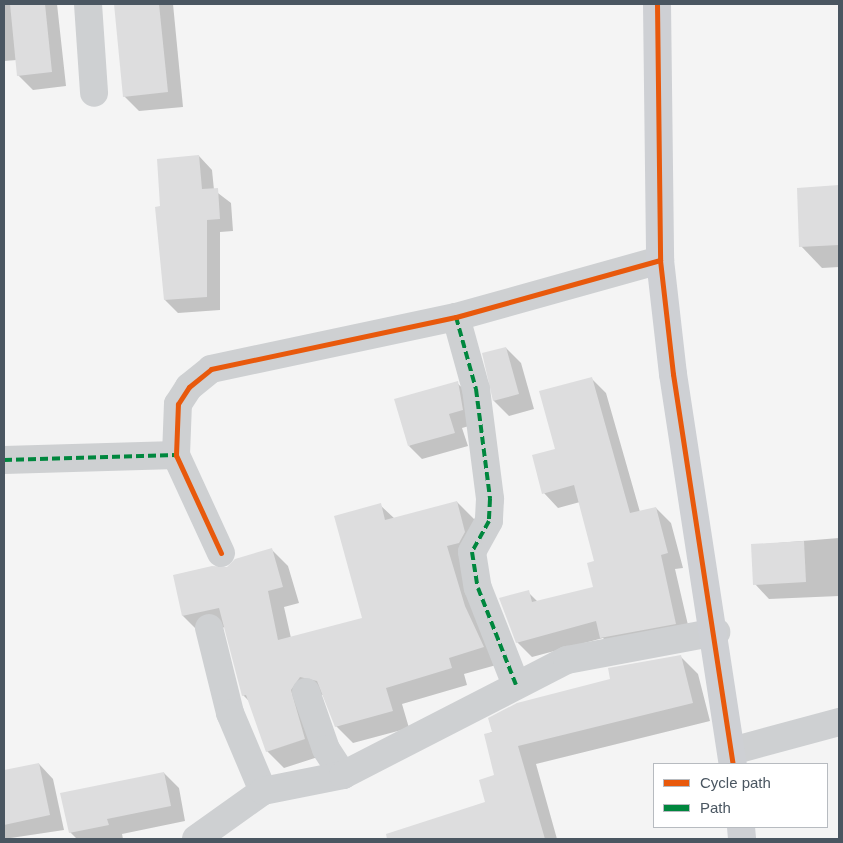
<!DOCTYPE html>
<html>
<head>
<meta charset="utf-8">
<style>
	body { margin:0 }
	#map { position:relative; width:843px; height:843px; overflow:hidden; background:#f4f4f4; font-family:Arial,sans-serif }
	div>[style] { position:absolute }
	.shadow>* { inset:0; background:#0003 }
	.building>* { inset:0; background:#ddddde }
	.street>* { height:28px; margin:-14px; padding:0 14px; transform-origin:14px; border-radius:14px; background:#ced0d2 }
	.secondary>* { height:28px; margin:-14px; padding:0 14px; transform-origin:14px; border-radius:14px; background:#ced0d4 }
	.quiet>* { height:4px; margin-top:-2px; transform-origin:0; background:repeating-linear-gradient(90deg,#00873e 0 8px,transparent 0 12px) }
	.cycleway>* { height:5px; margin:-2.5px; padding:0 2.5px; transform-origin:2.5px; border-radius:2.5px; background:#e8590c }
	span { translate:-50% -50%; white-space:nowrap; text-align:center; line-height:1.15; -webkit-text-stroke:4px #fff; paint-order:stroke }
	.frame { position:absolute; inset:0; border:5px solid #4a5661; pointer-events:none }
	.legend { position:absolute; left:653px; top:763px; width:175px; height:65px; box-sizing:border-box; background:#fff; border:1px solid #b7bbc0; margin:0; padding:6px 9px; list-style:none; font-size:15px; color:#4a5661 }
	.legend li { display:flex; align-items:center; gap:10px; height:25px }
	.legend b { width:25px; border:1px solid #b7bbc0 }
</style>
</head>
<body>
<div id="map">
	<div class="shadow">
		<i style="clip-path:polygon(4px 4px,57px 4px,66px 86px,33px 90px,18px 75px,17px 60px,4px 61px)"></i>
		<i style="clip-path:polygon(115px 4px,173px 4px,183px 107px,139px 111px,124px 96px)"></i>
		<i style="clip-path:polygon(199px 156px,212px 170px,214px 190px,231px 203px,233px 231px,220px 232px,220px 310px,178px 313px,165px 300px,162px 208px)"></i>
		<i style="clip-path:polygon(839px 186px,839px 267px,822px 268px,801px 246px,798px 189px)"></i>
		<i style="clip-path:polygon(506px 348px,521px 363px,534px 409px,509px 416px,494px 401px,484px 354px)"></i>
		<i style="clip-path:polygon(591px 378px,606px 393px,640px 512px,656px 508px,671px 523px,683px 568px,675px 569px,691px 638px,616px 652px,603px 638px,532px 657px,517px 642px,528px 592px,538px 602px,594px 588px,595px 561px,580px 502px,558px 508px,544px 493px,556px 450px)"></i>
		<i style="clip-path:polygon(457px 383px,471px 396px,476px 424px,462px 428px,468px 446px,422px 459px,409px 446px)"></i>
		<i style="clip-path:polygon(457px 502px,474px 519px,500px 664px,464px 674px,467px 685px,402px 704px,409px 728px,353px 743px,336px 726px,323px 695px,317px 694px,321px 756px,284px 768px,267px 751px,250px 702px,243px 695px,225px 627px,200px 633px,183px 616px,175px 576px,228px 569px,271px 549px,288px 566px,299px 603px,284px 607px,291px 638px,363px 619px,380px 505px,395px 519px)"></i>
		<i style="clip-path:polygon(839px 538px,839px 596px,769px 599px,755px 584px,752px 545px)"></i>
		<i style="clip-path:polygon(680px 656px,698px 674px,710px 721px,536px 764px,557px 839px,395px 839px,487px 802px,496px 776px,485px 735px,612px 680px)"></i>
		<i style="clip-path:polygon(39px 764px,53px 779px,64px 830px,4px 839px,4px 772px)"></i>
		<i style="clip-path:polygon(164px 773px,179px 788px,185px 821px,122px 834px,123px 839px,77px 839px,70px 832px)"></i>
	</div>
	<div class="building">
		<i style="clip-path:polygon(10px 4px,45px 4px,52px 72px,17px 76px)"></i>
		<i style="clip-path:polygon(114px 4px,159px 4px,168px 92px,123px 97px)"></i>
		<i style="clip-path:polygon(199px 155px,202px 189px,218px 188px,220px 219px,207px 220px,207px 297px,164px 300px,155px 207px,160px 206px,157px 159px)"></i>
		<i style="clip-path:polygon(839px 185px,839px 245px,799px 247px,797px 188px)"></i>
		<i style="clip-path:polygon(506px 347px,519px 394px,493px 401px,482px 353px)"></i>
		<i style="clip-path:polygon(592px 377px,630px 513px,656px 507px,668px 553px,661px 555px,676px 624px,600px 638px,596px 621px,516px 643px,499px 598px,529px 590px,532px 602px,593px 587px,587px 563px,594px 561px,574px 485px,542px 494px,532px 455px,555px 449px,539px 391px)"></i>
		<i style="clip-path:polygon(458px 381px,463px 410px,449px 414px,455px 433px,408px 446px,394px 399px)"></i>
		<i style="clip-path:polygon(457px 501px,465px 532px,459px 543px,447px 546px,465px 606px,484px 647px,449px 658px,452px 668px,386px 688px,393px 711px,335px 727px,317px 681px,300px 677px,291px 690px,305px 739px,266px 752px,246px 695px,242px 696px,219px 608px,182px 616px,173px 575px,212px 566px,227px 567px,235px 559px,272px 548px,283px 587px,268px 591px,278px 640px,362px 618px,334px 516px,381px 503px,385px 520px)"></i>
		<i style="clip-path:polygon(804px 541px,806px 582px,753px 585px,751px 544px)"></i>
		<i style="clip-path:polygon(681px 655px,693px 703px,518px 746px,545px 839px,387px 839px,386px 834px,485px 802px,479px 780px,494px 775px,484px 734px,492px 732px,488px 718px,517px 703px,610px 679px,608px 668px)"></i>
		<i style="clip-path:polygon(39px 763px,50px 815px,4px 825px,4px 770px)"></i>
		<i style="clip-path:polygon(164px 772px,171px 806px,107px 819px,109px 825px,69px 833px,60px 793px)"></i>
	</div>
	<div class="street">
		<i style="left:88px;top:4px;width:89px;rotate:86.1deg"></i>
		<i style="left:456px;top:317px;width:75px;rotate:74.5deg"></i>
		<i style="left:476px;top:389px;width:111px;rotate:82.7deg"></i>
		<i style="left:490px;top:499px;width:22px;rotate:93deg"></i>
		<i style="left:489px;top:521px;width:35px;rotate:119deg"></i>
		<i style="left:472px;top:552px;width:36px;rotate:81deg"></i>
		<i style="left:478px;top:588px;width:104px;rotate:68.6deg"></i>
		<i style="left:4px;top:460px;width:172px;rotate:-1.7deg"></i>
		<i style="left:221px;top:553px;width:108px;rotate:-114.7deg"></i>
		<i style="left:176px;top:455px;width:51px;rotate:-87.8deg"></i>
		<i style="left:178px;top:404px;width:20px;rotate:-57deg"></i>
		<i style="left:189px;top:387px;width:28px;rotate:-39deg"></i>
		<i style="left:211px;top:369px;width:250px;rotate:-12deg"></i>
		<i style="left:456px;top:317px;width:212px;rotate:-15.6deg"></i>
		<i style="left:209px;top:628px;width:88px;rotate:76.1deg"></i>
		<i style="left:230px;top:713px;width:85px;rotate:67.1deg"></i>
		<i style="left:306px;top:692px;width:60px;rotate:70.7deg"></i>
		<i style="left:326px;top:749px;width:31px;rotate:57deg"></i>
		<i style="left:732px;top:751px;width:111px;rotate:-15.2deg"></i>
		<i style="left:196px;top:839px;width:82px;rotate:-35.6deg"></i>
		<i style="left:263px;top:791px;width:82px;rotate:-11.3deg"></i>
		<i style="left:343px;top:775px;width:252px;rotate:-27.2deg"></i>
		<i style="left:567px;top:660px;width:152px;rotate:-10.6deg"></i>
	</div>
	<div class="secondary">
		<i style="left:657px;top:4px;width:256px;rotate:89.3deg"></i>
		<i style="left:660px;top:260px;width:115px;rotate:83.5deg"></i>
		<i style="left:673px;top:374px;width:395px;rotate:81.3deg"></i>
		<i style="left:741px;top:827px;width:12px;rotate:85deg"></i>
	</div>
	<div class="quiet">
		<i style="left:456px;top:317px;width:75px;rotate:74.5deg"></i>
		<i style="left:476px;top:389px;width:111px;rotate:82.7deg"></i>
		<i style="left:490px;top:499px;width:22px;rotate:93deg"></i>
		<i style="left:489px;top:521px;width:35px;rotate:119deg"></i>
		<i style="left:472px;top:552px;width:36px;rotate:81deg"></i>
		<i style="left:478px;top:588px;width:104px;rotate:68.6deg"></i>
		<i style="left:4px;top:460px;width:172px;rotate:-1.7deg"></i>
	</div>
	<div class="cycleway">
		<i style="left:657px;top:4px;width:256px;rotate:89.3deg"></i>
		<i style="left:660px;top:260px;width:115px;rotate:83.5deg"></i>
		<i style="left:673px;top:374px;width:395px;rotate:81.3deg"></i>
		<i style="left:221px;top:553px;width:108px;rotate:-114.7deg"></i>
		<i style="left:176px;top:455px;width:51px;rotate:-87.8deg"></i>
		<i style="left:178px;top:404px;width:20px;rotate:-57deg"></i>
		<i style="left:189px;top:387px;width:28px;rotate:-39deg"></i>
		<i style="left:211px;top:369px;width:250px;rotate:-12deg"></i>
		<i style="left:456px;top:317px;width:212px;rotate:-15.6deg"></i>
	</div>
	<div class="frame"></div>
	<ul class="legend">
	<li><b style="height:6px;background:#e8590c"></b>Cycle path</li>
	<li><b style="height:6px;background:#00873e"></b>Path</li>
	</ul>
</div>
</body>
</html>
